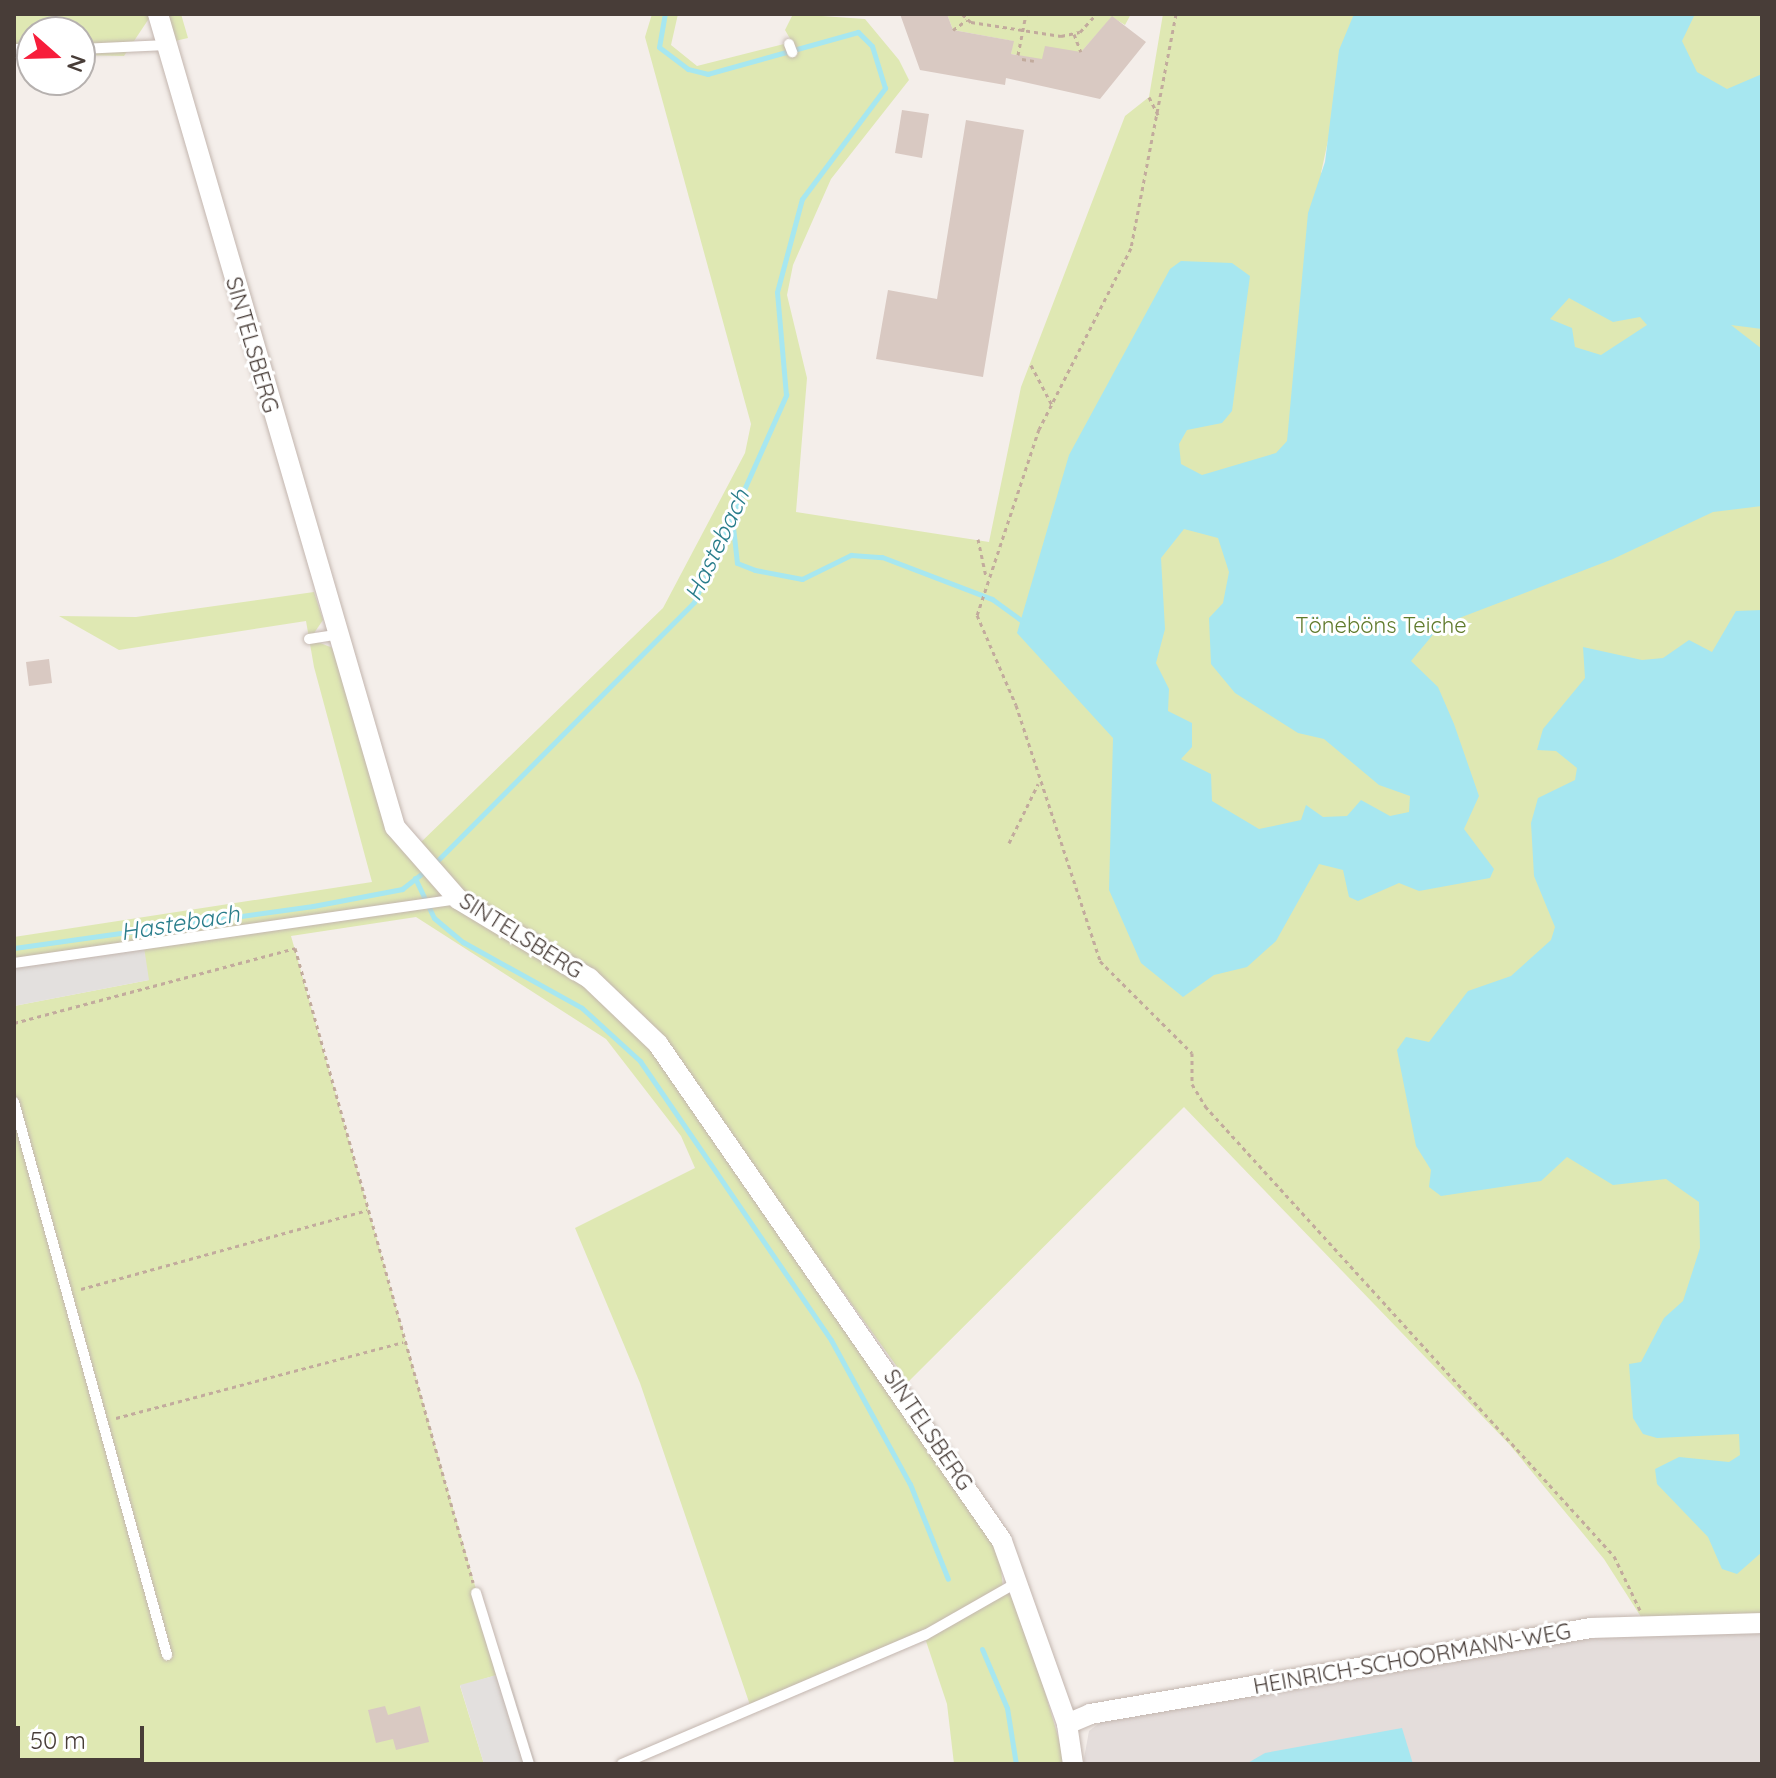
<!DOCTYPE html>
<html>
<head>
<meta charset="utf-8">
<style>
	body { margin:0 }
	#map { position:relative; width:1776px; height:1778px; overflow:hidden; background:#f4eeea; font-family:Quicksand,sans-serif }
	div>[style] { position:absolute }
	.industrial>* { inset:0; background:#e4dddb }
	.green>* { inset:0; background:#dfe8b3 }
	.parking>* { inset:0; background:#e3e0de }
	.water>* { inset:0; background:#a7e7f0 }
	.stream>* { height:5px; margin:-2.5px; padding:0 2.5px; transform-origin:2.5px; border-radius:2.5px; background:#a7e7f0 }
	.building>* { inset:0; background:#d9c9c2 }
	.path>* { height:3px; margin-top:-1.5px; transform-origin:0; background:repeating-linear-gradient(90deg,#c2ab9d 0 4px,transparent 0 8px) }
	.roads { filter:drop-shadow(0 0 2px #c3b6af) drop-shadow(0 0 2px #c3b6af) }
	.service>* { height:10px; margin:-5px; padding:0 5px; transform-origin:5px; border-radius:5px; background:#fff }
	.minor>* { height:20px; margin:-10px; padding:0 10px; transform-origin:10px; border-radius:10px; background:#fff }
	span { translate:-50% -50%; white-space:nowrap; text-align:center; line-height:1.15; -webkit-text-stroke:6px #fff; paint-order:stroke }
	.street-label { font-size:22px; color:#483d38 }
	.park-label { font-size:22px; color:#5f7a2b }
	.water-label { font-size:24px; color:#297d8b; font-style:italic }
	.frame { position:absolute; inset:0; border:16px solid #483d38; pointer-events:none }
	.north { position:absolute; left:16px; top:16px; width:80px; height:80px; box-sizing:border-box; background:#fff; border:2px solid #b6b1af; border-radius:50%; rotate:110deg; font-size:22px; font-weight:700; line-height:32px; text-align:center; color:#483d38 }
	.north::after { content:''; display:block; margin:auto; width:28px; height:36px; background:#f71e3b; clip-path:polygon(50% 0,100% 100%,50% 72%,0 100%) }
	.scale { position:absolute; left:16px; top:1726px; width:128px; height:36px; box-sizing:border-box; border:4px solid #483d38; border-top:0; padding-left:10px; font-size:24px; line-height:28px; white-space:nowrap; color:#483d38; -webkit-text-stroke:6px #fff; paint-order:stroke }
</style>
</head>
<body>
<div id="map">
	<div class="industrial">
		<i style="clip-path:polygon(1762px 1629px,1762px 1764px,1083px 1764px,1089px 1731px,1102px 1721px,1589px 1634px)"></i>
	</div>
	<div class="green">
		<i style="clip-path:polygon(14px 14px,152px 14px,124px 56px,80px 55px,80px 32px,32px 32px,32px 55px,14px 54px)"></i>
		<i style="clip-path:polygon(163px 14px,181px 14px,188px 38px,175px 41px)"></i>
		<i style="clip-path:polygon(evenodd,652px 14px,678px 14px,671px 45px,697px 66px,792px 42px,785px 30px,793px 14px,865px 19px,899px 60px,909px 80px,831px 179px,793px 265px,787px 295px,807px 378px,796px 512px,989px 542px,1021px 387px,1125px 116px,1149px 97px,1163px 14px,1762px 14px,1762px 1618px,1643px 1620px,1604px 1559px,1509px 1444px,1184px 1107px,908px 1382px,644px 1016px,614px 989px,472px 900px,418px 845px,663px 608px,745px 453px,751px 424px,645px 37px,652px 14px,1338px 62px,1338px 161px,1321px 173px,1334px 113px,1338px 62px)"></i>
		<i style="clip-path:polygon(947px 14px,1131px 14px,1125px 25px,1112px 17px,1081px 52px,1042px 60px,1011px 54px,1013px 41px,953px 30px)"></i>
		<i style="clip-path:polygon(314px 592px,323px 620px,310px 639px,333px 648px,389px 833px,432px 885px,585px 983px,634px 1026px,929px 1440px,1000px 1557px,1003px 1589px,1018px 1600px,1066px 1764px,954px 1764px,947px 1704px,924px 1635px,751px 1708px,640px 1383px,575px 1228px,695px 1168px,681px 1136px,606px 1039px,416px 917px,291px 936px,500px 1674px,460px 1686px,484px 1764px,25px 1764px,14px 1749px,14px 1006px,149px 980px,14px 963px,14px 937px,372px 882px,314px 667px,306px 621px,119px 650px,59px 616px,136px 617px)"></i>
	</div>
	<div class="parking">
		<i style="clip-path:polygon(144px 947px,149px 980px,14px 1006px,14px 963px)"></i>
		<i style="clip-path:polygon(508px 1672px,536px 1764px,484px 1764px,460px 1685px)"></i>
	</div>
	<div class="water">
		<i style="clip-path:polygon(evenodd,1354px 14px,1695px 14px,1682px 41px,1697px 72px,1727px 89px,1762px 74px,1762px 329px,1731px 325px,1762px 349px,1762px 506px,1713px 512px,1613px 559px,1441px 625px,1411px 661px,1438px 687px,1454px 724px,1479px 796px,1464px 829px,1494px 869px,1490px 878px,1419px 891px,1399px 883px,1358px 901px,1349px 897px,1343px 870px,1319px 864px,1276px 941px,1247px 967px,1214px 975px,1183px 997px,1141px 963px,1109px 890px,1113px 738px,1017px 633px,1069px 455px,1170px 269px,1181px 261px,1232px 263px,1250px 276px,1232px 411px,1222px 423px,1187px 430px,1179px 444px,1181px 464px,1202px 475px,1276px 453px,1287px 441px,1308px 213px,1325px 162px,1339px 50px,1354px 14px,1569px 298px,1613px 322px,1640px 317px,1647px 325px,1601px 355px,1575px 347px,1572px 328px,1550px 319px,1569px 298px,1354px 14px,1184px 529px,1218px 538px,1229px 572px,1223px 603px,1209px 618px,1211px 664px,1235px 693px,1298px 733px,1324px 739px,1379px 785px,1410px 796px,1409px 812px,1390px 816px,1361px 800px,1347px 816px,1323px 817px,1306px 805px,1301px 820px,1259px 829px,1212px 801px,1211px 774px,1181px 759px,1192px 747px,1192px 723px,1168px 711px,1169px 689px,1156px 663px,1165px 629px,1161px 558px,1184px 529px)"></i>
		<i style="clip-path:polygon(1762px 610px,1762px 1552px,1737px 1574px,1722px 1569px,1708px 1537px,1657px 1484px,1655px 1469px,1679px 1457px,1729px 1462px,1740px 1455px,1739px 1434px,1657px 1438px,1643px 1434px,1633px 1418px,1629px 1364px,1641px 1362px,1664px 1318px,1683px 1301px,1700px 1248px,1699px 1202px,1666px 1179px,1613px 1185px,1567px 1157px,1541px 1181px,1441px 1196px,1429px 1187px,1431px 1170px,1416px 1146px,1397px 1050px,1406px 1037px,1429px 1042px,1468px 991px,1511px 976px,1551px 940px,1555px 927px,1534px 876px,1531px 823px,1538px 798px,1575px 780px,1577px 768px,1556px 751px,1537px 750px,1543px 729px,1585px 678px,1583px 647px,1642px 660px,1663px 658px,1689px 640px,1712px 652px,1736px 611px)"></i>
		<i style="clip-path:polygon(1402px 1728px,1413px 1764px,1246px 1764px,1265px 1753px)"></i>
	</div>
	<div class="stream">
		<i style="left:732px;top:518px;width:45px;rotate:83.7deg"></i>
		<i style="left:737px;top:563px;width:19px;rotate:21deg"></i>
		<i style="left:755px;top:570px;width:48px;rotate:10.8deg"></i>
		<i style="left:802px;top:579px;width:55px;rotate:-26.1deg"></i>
		<i style="left:851px;top:555px;width:31px;rotate:4deg"></i>
		<i style="left:882px;top:557px;width:118px;rotate:20.9deg"></i>
		<i style="left:992px;top:599px;width:36px;rotate:36deg"></i>
		<i style="left:434px;top:864px;width:369px;rotate:-45.2deg"></i>
		<i style="left:694px;top:602px;width:227px;rotate:-66deg"></i>
		<i style="left:786px;top:395px;width:103px;rotate:-95deg"></i>
		<i style="left:777px;top:292px;width:96px;rotate:-75deg"></i>
		<i style="left:802px;top:199px;width:139px;rotate:-53.2deg"></i>
		<i style="left:885px;top:88px;width:44px;rotate:-107.2deg"></i>
		<i style="left:872px;top:46px;width:20px;rotate:-135deg"></i>
		<i style="left:858px;top:32px;width:156px;rotate:164.4deg"></i>
		<i style="left:708px;top:74px;width:21px;rotate:-166deg"></i>
		<i style="left:688px;top:69px;width:36px;rotate:-143deg"></i>
		<i style="left:659px;top:47px;width:34px;rotate:-80deg"></i>
		<i style="left:415px;top:878px;width:44px;rotate:64.6deg"></i>
		<i style="left:434px;top:918px;width:38px;rotate:40deg"></i>
		<i style="left:463px;top:942px;width:136px;rotate:29deg"></i>
		<i style="left:582px;top:1008px;width:79px;rotate:42.4deg"></i>
		<i style="left:640px;top:1061px;width:338px;rotate:55.6deg"></i>
		<i style="left:831px;top:1340px;width:164px;rotate:61.3deg"></i>
		<i style="left:910px;top:1484px;width:102px;rotate:68.2deg"></i>
		<i style="left:14px;top:948px;width:302px;rotate:-8deg"></i>
		<i style="left:313px;top:906px;width:91px;rotate:-10.8deg"></i>
		<i style="left:402px;top:889px;width:31px;rotate:-38deg"></i>
		<i style="left:982px;top:1649px;width:64px;rotate:67deg"></i>
		<i style="left:1007px;top:1708px;width:57px;rotate:80.9deg"></i>
	</div>
	<div class="building">
		<i style="clip-path:polygon(900px 14px,947px 14px,953px 30px,1014px 41px,1011px 54px,1042px 59px,1045px 46px,1081px 52px,1112px 16px,1146px 42px,1100px 99px,1006px 78px,1005px 85px,920px 70px)"></i>
		<i style="clip-path:polygon(902px 110px,929px 114px,922px 158px,895px 153px)"></i>
		<i style="clip-path:polygon(966px 120px,1024px 130px,983px 377px,876px 359px,888px 290px,937px 299px)"></i>
		<i style="clip-path:polygon(49px 659px,52px 683px,29px 686px,26px 662px)"></i>
		<i style="clip-path:polygon(385px 1706px,388px 1715px,420px 1706px,429px 1742px,396px 1750px,393px 1739px,376px 1743px,368px 1710px)"></i>
	</div>
	<div class="path">
		<i style="left:962px;top:14px;width:12px;rotate:42deg"></i>
		<i style="left:971px;top:22px;width:91px;rotate:8.8deg"></i>
		<i style="left:1061px;top:36px;width:19px;rotate:-12deg"></i>
		<i style="left:1080px;top:32px;width:24px;rotate:-48deg"></i>
		<i style="left:1176px;top:14px;width:238px;rotate:100.9deg"></i>
		<i style="left:1131px;top:248px;width:203px;rotate:116.9deg"></i>
		<i style="left:1039px;top:429px;width:196px;rotate:108.4deg"></i>
		<i style="left:977px;top:615px;width:98px;rotate:66.6deg"></i>
		<i style="left:1016px;top:705px;width:269px;rotate:71.8deg"></i>
		<i style="left:1100px;top:961px;width:130px;rotate:45deg"></i>
		<i style="left:1192px;top:1053px;width:31px;rotate:90deg"></i>
		<i style="left:1192px;top:1084px;width:26px;rotate:59deg"></i>
		<i style="left:1205px;top:1106px;width:608px;rotate:47.73deg"></i>
		<i style="left:1614px;top:1556px;width:60px;rotate:64.3deg"></i>
		<i style="left:953px;top:30px;width:17px;rotate:-36deg"></i>
		<i style="left:1074px;top:34px;width:19px;rotate:69deg"></i>
		<i style="left:1018px;top:55px;width:42px;rotate:-79deg"></i>
		<i style="left:1022px;top:59px;width:12px;rotate:9deg"></i>
		<i style="left:1149px;top:97px;width:20px;rotate:63deg"></i>
		<i style="left:1031px;top:365px;width:45px;rotate:62.3deg"></i>
		<i style="left:978px;top:539px;width:38px;rotate:78deg"></i>
		<i style="left:1009px;top:843px;width:66px;rotate:-63.8deg"></i>
		<i style="left:14px;top:1023px;width:291px;rotate:-14.9deg"></i>
		<i style="left:295px;top:948px;width:659px;rotate:74.32deg"></i>
		<i style="left:81px;top:1289px;width:297px;rotate:-15.4deg"></i>
		<i style="left:116px;top:1418px;width:297px;rotate:-14.8deg"></i>
	</div>
	<div class="roads">
		<div class="service">
			<i style="left:789px;top:44px;width:9px;rotate:69deg"></i>
			<i style="left:14px;top:49px;width:18px"></i>
			<i style="left:80px;top:49px;width:87px;rotate:-2.6deg"></i>
			<i style="left:309px;top:639px;width:25px;rotate:-9deg"></i>
			<i style="left:14px;top:963px;width:449px;rotate:-8.2deg"></i>
			<i style="left:14px;top:1102px;width:574px;rotate:74.53deg"></i>
			<i style="left:476px;top:1593px;width:179px;rotate:72.8deg"></i>
			<i style="left:622px;top:1764px;width:329px;rotate:-23.1deg"></i>
			<i style="left:925px;top:1635px;width:107px;rotate:-29.7deg"></i>
		</div>
		<div class="minor">
			<i style="left:158px;top:14px;width:847px;rotate:73.75deg"></i>
			<i style="left:395px;top:827px;width:96px;rotate:48.8deg"></i>
			<i style="left:458px;top:899px;width:153px;rotate:31.1deg"></i>
			<i style="left:589px;top:978px;width:95px;rotate:43.7deg"></i>
			<i style="left:658px;top:1044px;width:604px;rotate:55.31deg"></i>
			<i style="left:1002px;top:1541px;width:194px;rotate:70.4deg"></i>
			<i style="left:1067px;top:1724px;width:40px;rotate:81.5deg"></i>
			<i style="left:1067px;top:1724px;width:25px;rotate:-23deg"></i>
			<i style="left:1090px;top:1714px;width:508px;rotate:-9.74deg"></i>
			<i style="left:1591px;top:1628px;width:171px;rotate:-1.7deg"></i>
		</div>
	</div>
	<div class="street-label">
		<span style="left:252px;top:345px;rotate:74deg">SINTELSBERG</span>
		<span style="left:521px;top:936px;rotate:32deg">SINTELSBERG</span>
		<span style="left:928px;top:1430px;rotate:56deg">SINTELSBERG</span>
		<span style="left:1412px;top:1659px;rotate:-10deg">HEINRICH-SCHOORMANN-WEG</span>
	</div>
	<div class="park-label">
		<span style="left:1381px;top:626px">Töneböns Teiche</span>
	</div>
	<div class="water-label">
		<span style="left:717px;top:545px;rotate:-65deg">Hastebach</span>
		<span style="left:180px;top:923px;rotate:-9deg">Hastebach</span>
	</div>
	<div class="frame"></div>
	<div class="north">N</div>
	<div class="scale">50 m</div>
</div>
</body>
</html>
